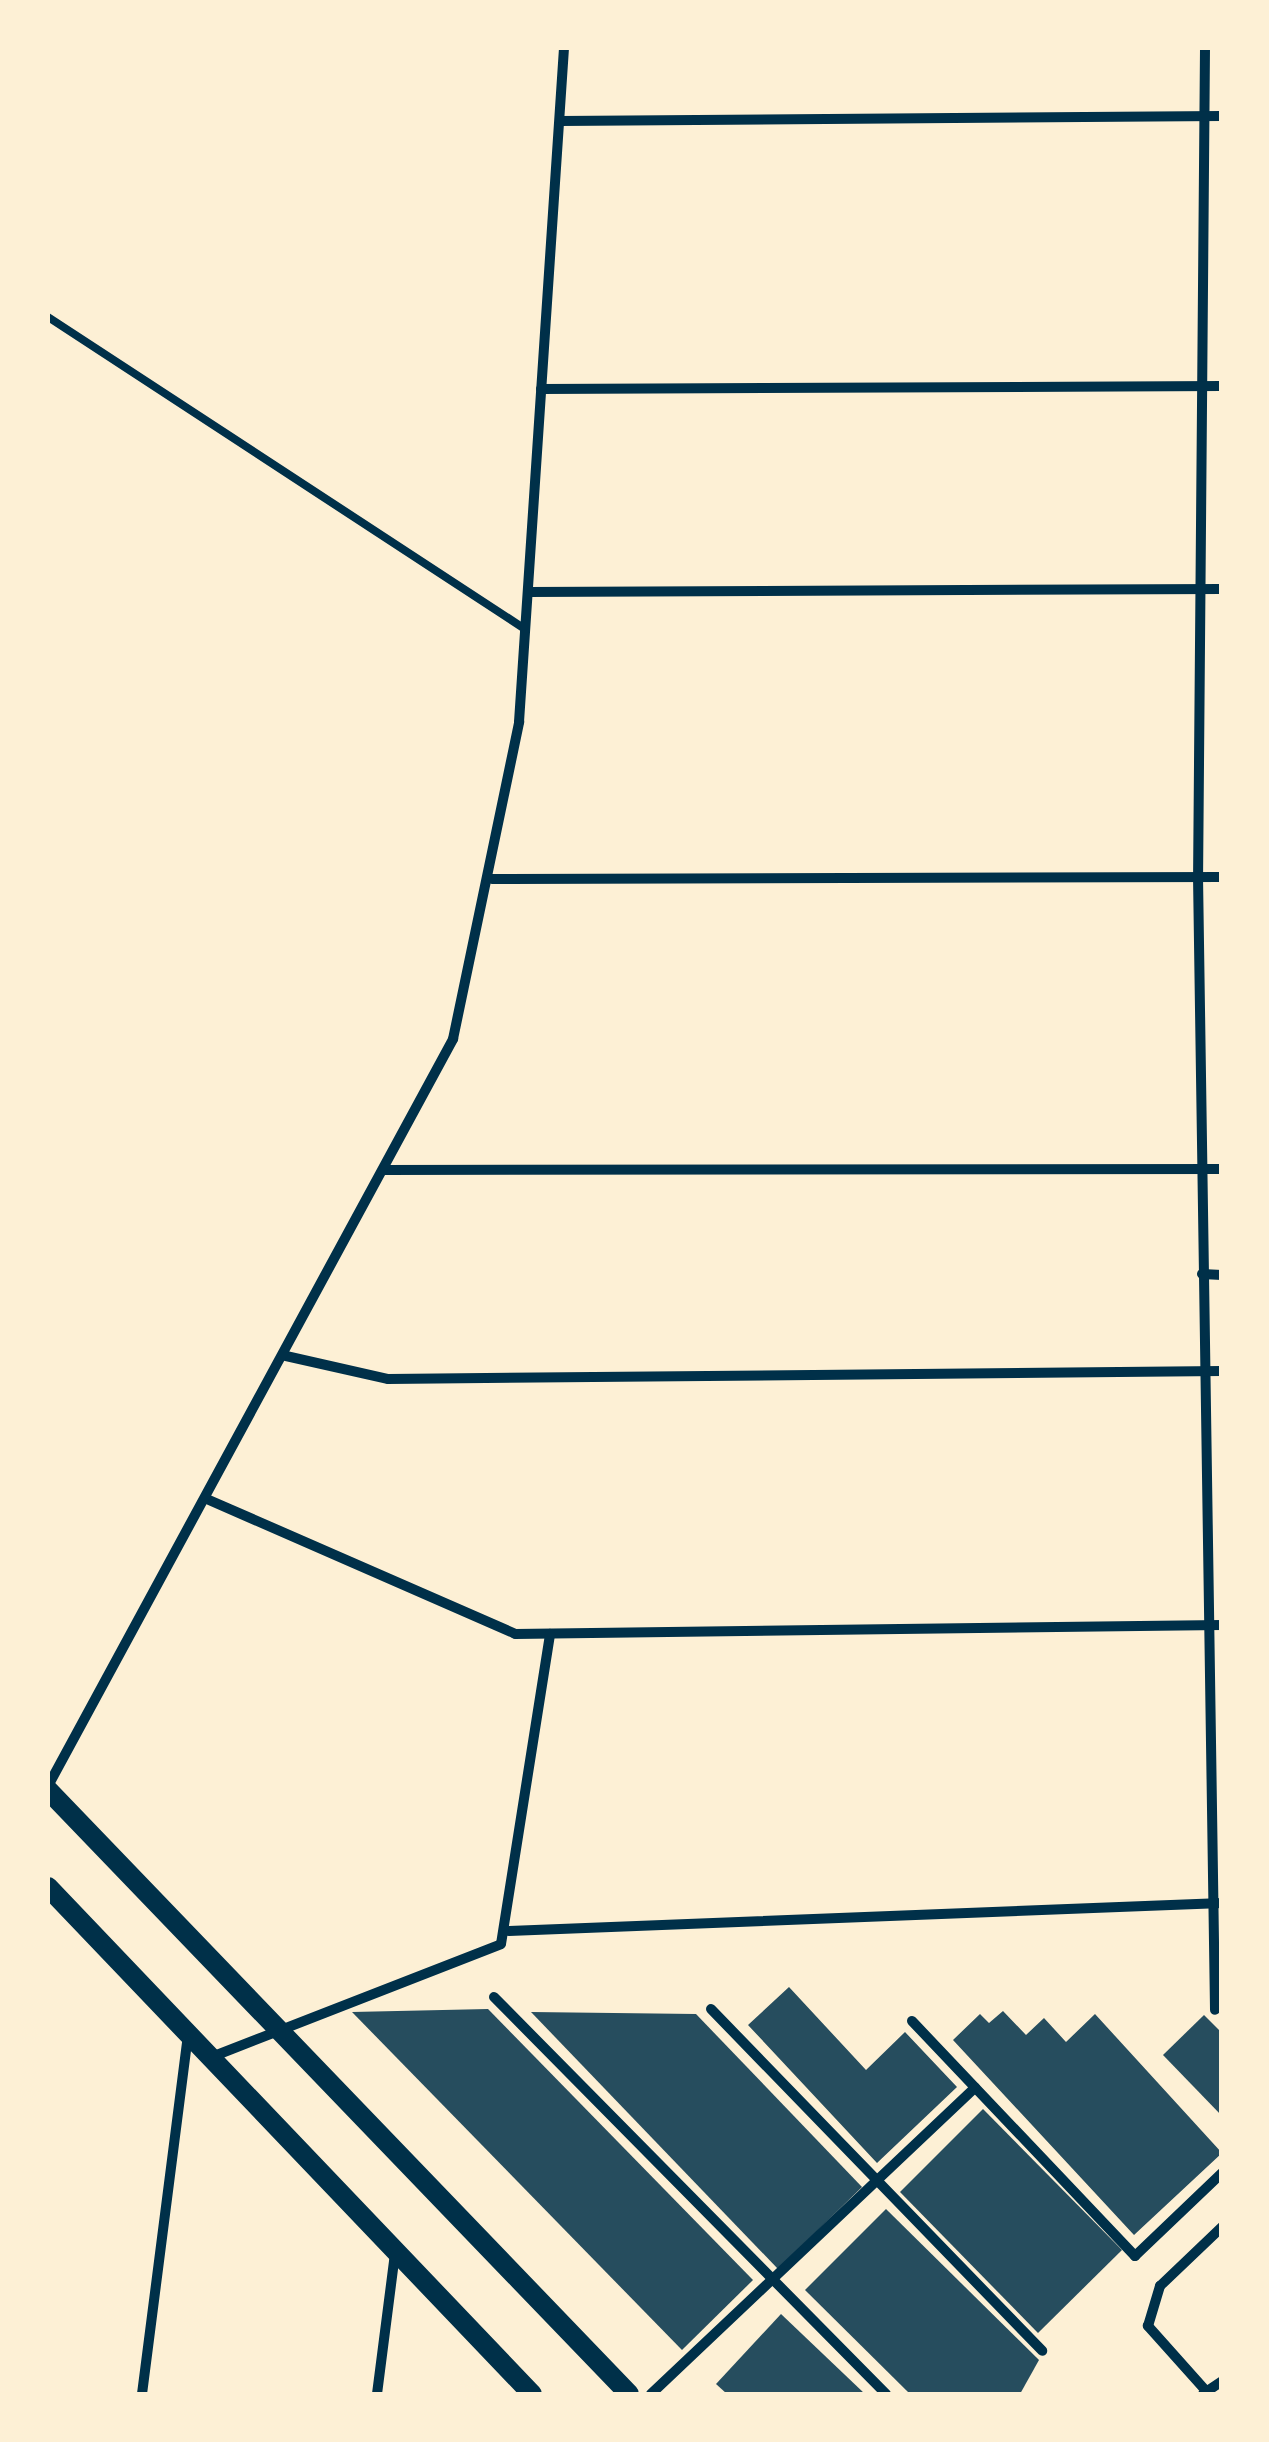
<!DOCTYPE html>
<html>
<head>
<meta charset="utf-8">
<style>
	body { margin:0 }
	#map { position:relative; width:1269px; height:2442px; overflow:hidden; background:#fdf0d5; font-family:"Nunito Sans",sans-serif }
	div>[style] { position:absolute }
	.building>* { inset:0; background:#264d5e }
	.service>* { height:8px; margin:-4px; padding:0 4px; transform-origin:4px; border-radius:4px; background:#003049 }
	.minor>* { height:10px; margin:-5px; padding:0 5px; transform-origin:5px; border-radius:5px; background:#003049 }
	.secondary>* { height:20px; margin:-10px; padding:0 10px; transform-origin:10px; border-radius:10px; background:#003049 }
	span { translate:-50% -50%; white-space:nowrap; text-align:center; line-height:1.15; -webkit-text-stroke:9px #fdf0d5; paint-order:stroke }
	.frame { position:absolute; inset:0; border:50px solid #fdf0d5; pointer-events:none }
</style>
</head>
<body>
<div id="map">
	<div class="building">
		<i style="clip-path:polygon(789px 1987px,866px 2070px,905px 2032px,957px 2087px,877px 2163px,748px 2025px)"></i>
		<i style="clip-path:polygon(488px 2009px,753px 2280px,682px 2350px,352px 2012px)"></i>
		<i style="clip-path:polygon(1003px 2011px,1026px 2035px,1044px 2018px,1066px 2042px,1095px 2014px,1222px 2153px,1134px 2235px,953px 2040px,980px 2014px,989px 2023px)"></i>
		<i style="clip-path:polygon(531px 2012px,696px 2014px,862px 2187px,778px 2269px)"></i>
		<i style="clip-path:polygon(1204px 2015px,1222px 2033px,1222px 2116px,1163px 2055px)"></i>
		<i style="clip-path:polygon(983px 2109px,1122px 2250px,1038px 2333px,900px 2192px)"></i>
		<i style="clip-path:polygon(886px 2209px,1039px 2360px,1020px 2394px,910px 2394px,805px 2290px)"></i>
		<i style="clip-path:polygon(781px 2314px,865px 2394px,727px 2394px,716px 2384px)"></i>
	</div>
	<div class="service">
		<i style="left:48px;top:317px;width:570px;rotate:33.19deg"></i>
	</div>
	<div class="minor">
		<i style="left:1205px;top:48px;width:828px;rotate:90.48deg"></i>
		<i style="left:1198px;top:876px;width:1134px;rotate:89.14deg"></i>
		<i style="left:560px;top:121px;width:662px;rotate:-0.43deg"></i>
		<i style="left:541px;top:389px;width:681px;rotate:-0.25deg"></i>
		<i style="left:528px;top:592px;width:694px;rotate:-0.25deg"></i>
		<i style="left:492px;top:879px;width:730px;rotate:-0.16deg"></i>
		<i style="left:383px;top:1170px;width:839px;rotate:-0.07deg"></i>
		<i style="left:1202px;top:1274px;width:20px;rotate:3deg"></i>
		<i style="left:286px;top:1356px;width:105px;rotate:12.7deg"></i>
		<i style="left:388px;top:1379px;width:834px;rotate:-0.55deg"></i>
		<i style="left:209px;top:1500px;width:334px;rotate:23.6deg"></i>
		<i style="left:515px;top:1634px;width:707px;rotate:-0.73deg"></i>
		<i style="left:48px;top:1786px;width:850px;rotate:-61.53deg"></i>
		<i style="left:453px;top:1039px;width:324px;rotate:-78.2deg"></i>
		<i style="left:519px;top:722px;width:676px;rotate:-86.18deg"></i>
		<i style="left:509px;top:1931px;width:714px;rotate:-2.25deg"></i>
		<i style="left:494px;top:1997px;width:558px;rotate:45.36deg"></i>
		<i style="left:711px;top:2009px;width:476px;rotate:45.9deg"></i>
		<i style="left:912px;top:2021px;width:324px;rotate:46.5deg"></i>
		<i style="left:1135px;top:2256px;width:120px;rotate:-43.7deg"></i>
		<i style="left:209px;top:2058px;width:313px;rotate:-21.3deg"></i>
		<i style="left:501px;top:1944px;width:314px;rotate:-81deg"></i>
		<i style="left:1207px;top:2392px;width:89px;rotate:-131.8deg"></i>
		<i style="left:1148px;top:2326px;width:42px;rotate:-73.3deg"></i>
		<i style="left:1160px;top:2286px;width:86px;rotate:-43.6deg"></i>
		<i style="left:142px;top:2394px;width:360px;rotate:-82.7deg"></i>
		<i style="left:377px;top:2394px;width:142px;rotate:-82.7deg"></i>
		<i style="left:651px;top:2394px;width:446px;rotate:-43.4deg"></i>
		<i style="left:1203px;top:2394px;width:23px;rotate:-34deg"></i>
	</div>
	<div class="secondary">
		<i style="left:48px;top:1790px;width:838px;rotate:46.11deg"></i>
		<i style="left:48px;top:1887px;width:701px;rotate:46.33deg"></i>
	</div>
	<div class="frame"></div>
</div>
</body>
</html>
